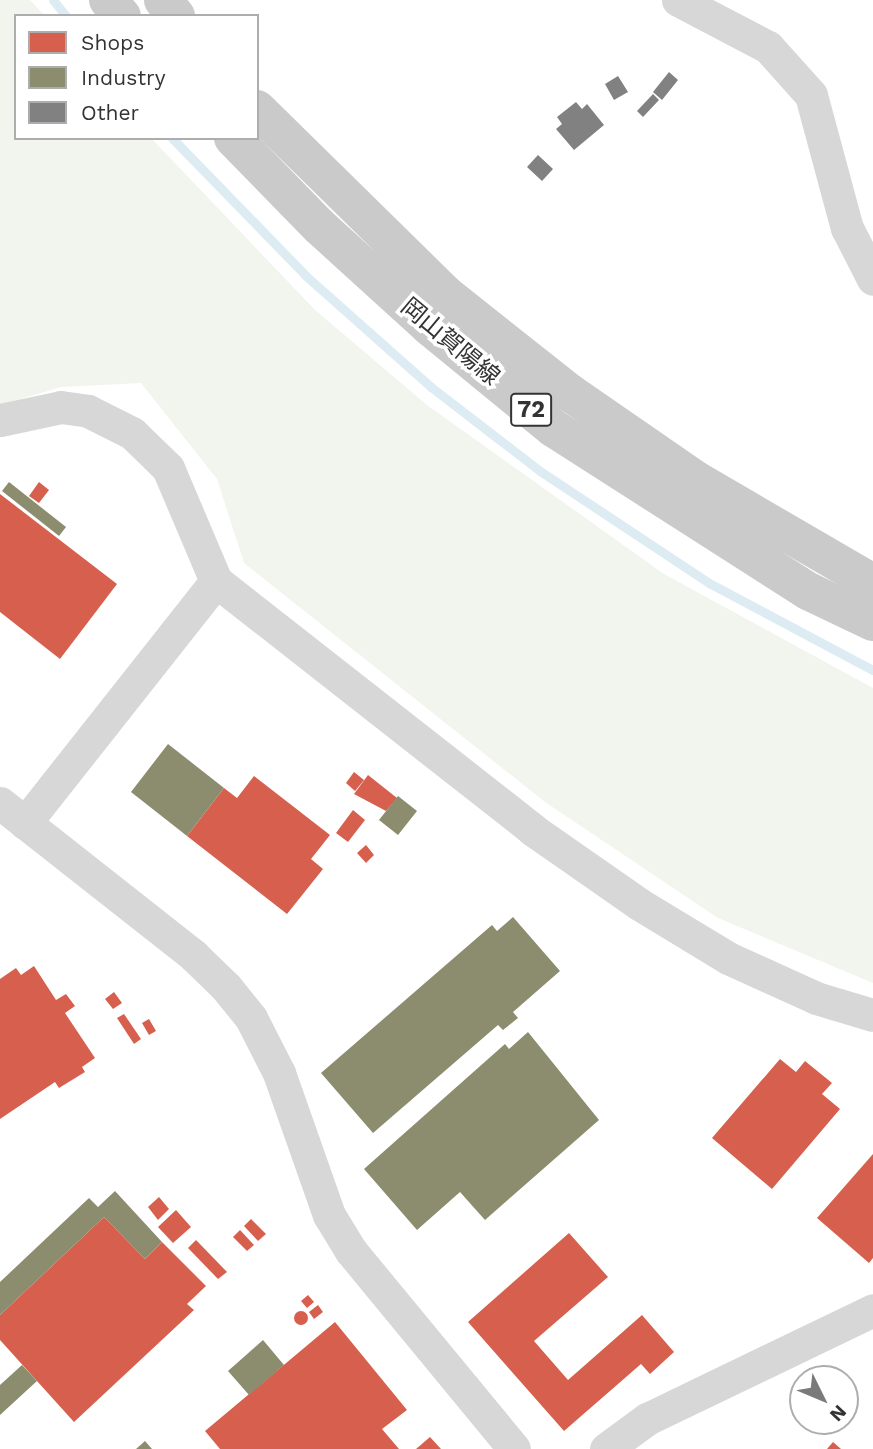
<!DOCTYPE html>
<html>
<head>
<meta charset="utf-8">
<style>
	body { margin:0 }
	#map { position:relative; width:873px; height:1449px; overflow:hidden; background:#fff; font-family:"Work Sans","Noto Sans JP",sans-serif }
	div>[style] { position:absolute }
	.green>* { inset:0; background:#f1f5ed }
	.shops>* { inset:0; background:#d6604d }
	.round { border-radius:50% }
	.industry>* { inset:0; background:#8c8c6e }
	.stream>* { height:9px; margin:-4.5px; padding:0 4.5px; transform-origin:4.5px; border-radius:4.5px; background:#ddebf3 }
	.building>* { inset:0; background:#818181 }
	.minor>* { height:33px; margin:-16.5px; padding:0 16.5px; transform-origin:16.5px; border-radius:16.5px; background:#d7d7d7 }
	.primary>* { height:38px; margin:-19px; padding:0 19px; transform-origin:19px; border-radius:19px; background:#cacaca }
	span { translate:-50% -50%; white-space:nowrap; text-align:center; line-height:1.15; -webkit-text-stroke:7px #fff; paint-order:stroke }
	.shield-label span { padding:2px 5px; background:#fff; border:2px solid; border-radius:5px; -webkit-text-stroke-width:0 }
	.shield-label { font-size:23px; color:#333; font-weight:700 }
	.street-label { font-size:24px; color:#333 }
	.legend { position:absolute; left:14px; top:14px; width:245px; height:126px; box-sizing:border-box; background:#fff; border:2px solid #adadad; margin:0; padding:9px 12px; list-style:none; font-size:21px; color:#333 }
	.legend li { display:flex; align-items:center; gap:14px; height:35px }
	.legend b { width:35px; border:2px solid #adadad }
	.north { position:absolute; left:789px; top:1365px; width:70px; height:70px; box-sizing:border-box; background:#fff; border:2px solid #adadad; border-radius:50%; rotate:133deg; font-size:19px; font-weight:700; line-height:28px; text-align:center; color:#333 }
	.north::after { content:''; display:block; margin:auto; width:24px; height:32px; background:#7a7a7a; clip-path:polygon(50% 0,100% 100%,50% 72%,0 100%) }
</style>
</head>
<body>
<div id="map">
	<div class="green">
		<i style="clip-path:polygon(0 0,30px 0,45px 16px,16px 16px,16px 138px,151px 138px,315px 310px,427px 405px,664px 574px,873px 688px,873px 983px,718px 918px,545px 802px,244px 563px,217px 479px,141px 383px,61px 387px,0 405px)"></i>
	</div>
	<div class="shops">
		<i style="clip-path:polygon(39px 482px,49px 490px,39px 503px,29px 496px)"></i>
		<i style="clip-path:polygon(0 494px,117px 584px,60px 659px,0 612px)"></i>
		<i style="clip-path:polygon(354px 772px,364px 780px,355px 791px,346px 783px)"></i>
		<i style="clip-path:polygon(368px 775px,397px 798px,386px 811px,354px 794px)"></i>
		<i style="clip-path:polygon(254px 776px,330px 835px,311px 859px,323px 869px,287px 914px,187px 836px,224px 788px,237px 798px)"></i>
		<i style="clip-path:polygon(353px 810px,365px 820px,348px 842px,336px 833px)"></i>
		<i style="clip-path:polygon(366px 845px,374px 855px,366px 863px,357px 853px)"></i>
		<i style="clip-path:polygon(34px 966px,56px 1000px,66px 994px,75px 1006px,65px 1013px,95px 1058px,82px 1067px,85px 1072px,59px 1088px,55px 1082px,0 1119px,0 979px,16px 968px,21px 975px)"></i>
		<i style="clip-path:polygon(114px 992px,122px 1003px,113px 1009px,105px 999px)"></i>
		<i style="clip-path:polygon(124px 1014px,141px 1039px,134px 1044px,117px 1018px)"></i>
		<i style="clip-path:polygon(149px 1019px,156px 1031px,149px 1035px,142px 1023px)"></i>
		<i style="clip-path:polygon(780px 1059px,796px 1072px,805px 1061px,832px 1083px,822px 1094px,840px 1109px,772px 1189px,712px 1138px)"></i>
		<i style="clip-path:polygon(873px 1154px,873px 1258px,869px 1263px,817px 1218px)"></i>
		<i style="clip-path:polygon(159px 1197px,169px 1209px,158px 1220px,148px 1207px)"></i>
		<i style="clip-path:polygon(176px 1210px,191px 1227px,173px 1243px,158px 1227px)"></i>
		<i style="clip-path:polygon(104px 1217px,145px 1259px,162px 1242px,206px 1286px,187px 1304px,194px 1310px,74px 1422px,0 1340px,0 1315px)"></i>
		<i style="clip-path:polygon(251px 1219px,266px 1234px,258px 1241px,244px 1226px)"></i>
		<i style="clip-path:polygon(240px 1230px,254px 1245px,247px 1251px,233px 1237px)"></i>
		<i style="clip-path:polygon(569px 1233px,608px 1277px,534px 1341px,568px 1380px,642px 1315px,674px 1352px,650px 1374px,641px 1364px,564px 1431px,468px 1322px)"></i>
		<i style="clip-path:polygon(196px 1240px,227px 1272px,218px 1279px,188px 1248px)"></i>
		<i style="clip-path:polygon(308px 1295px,314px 1302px,307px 1308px,301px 1301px)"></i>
		<i style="clip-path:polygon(318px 1305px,323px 1312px,314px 1319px,309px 1312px)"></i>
		<i class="round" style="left:294px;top:1311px;width:14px;height:14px"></i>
		<i style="clip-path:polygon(335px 1322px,407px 1410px,382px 1429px,399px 1449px,220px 1449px,205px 1431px)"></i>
		<i style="clip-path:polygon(430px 1437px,441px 1449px,416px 1449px)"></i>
		<i style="clip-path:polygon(833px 1442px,841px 1449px,827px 1449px)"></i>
	</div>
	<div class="industry">
		<i style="clip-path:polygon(9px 482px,66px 527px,59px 536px,2px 491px)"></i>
		<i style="clip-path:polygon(168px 744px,224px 788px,187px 836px,131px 792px)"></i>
		<i style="clip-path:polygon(398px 796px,417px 811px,398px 835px,379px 820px)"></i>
		<i style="clip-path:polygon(513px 917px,560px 971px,513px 1012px,518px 1018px,503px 1030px,498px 1025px,373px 1133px,321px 1073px,492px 925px,497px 931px)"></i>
		<i style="clip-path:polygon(528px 1032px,599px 1120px,485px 1220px,460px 1192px,417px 1230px,364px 1169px,505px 1044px,509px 1049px)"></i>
		<i style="clip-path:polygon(115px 1191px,162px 1242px,145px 1259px,104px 1217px,0 1315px,0 1282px,89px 1198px,98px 1207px)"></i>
		<i style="clip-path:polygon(263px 1340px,284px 1365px,249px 1395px,228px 1371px)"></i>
		<i style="clip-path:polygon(22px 1365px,37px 1381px,0 1415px,0 1385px)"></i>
		<i style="clip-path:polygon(145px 1441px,152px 1449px,136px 1449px)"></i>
	</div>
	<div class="stream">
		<i style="left:53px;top:0;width:21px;rotate:51deg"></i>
		<i style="left:172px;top:138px;width:192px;rotate:45.8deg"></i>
		<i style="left:306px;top:276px;width:167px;rotate:41.6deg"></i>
		<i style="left:431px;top:387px;width:138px;rotate:37.6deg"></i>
		<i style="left:540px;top:471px;width:205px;rotate:33.5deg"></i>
		<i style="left:711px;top:584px;width:183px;rotate:28deg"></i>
	</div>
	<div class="building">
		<i style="clip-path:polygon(669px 72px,678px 80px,662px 100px,653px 92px)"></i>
		<i style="clip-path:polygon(618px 76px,628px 92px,614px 100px,605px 84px)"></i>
		<i style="clip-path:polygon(653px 94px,659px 100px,643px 117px,637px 111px)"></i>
		<i style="clip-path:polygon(576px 102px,582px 109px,587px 104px,604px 125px,574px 150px,556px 129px,562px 124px,557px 117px)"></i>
		<i style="clip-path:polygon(538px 155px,553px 169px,542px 181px,527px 167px)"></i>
	</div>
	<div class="minor">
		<i style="left:678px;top:0;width:102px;rotate:27.6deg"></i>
		<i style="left:768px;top:47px;width:64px;rotate:48.1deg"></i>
		<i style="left:811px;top:95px;width:138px;rotate:74.9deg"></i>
		<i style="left:847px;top:228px;width:57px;rotate:63deg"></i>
		<i style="left:0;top:420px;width:62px;rotate:-12deg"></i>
		<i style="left:61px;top:407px;width:27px;rotate:8deg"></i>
		<i style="left:88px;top:411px;width:49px;rotate:26.6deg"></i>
		<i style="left:132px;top:433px;width:50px;rotate:44.2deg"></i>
		<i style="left:168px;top:468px;width:123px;rotate:67deg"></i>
		<i style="left:216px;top:581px;width:403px;rotate:38.1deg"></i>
		<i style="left:533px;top:830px;width:129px;rotate:34.9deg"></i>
		<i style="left:639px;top:904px;width:104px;rotate:31.2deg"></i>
		<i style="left:728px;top:958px;width:97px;rotate:24.4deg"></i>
		<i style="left:816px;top:998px;width:59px;rotate:16.6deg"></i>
		<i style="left:0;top:803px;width:246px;rotate:38.2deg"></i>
		<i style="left:193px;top:955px;width:46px;rotate:44.1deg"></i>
		<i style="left:226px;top:987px;width:40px;rotate:51deg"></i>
		<i style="left:251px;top:1018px;width:62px;rotate:63deg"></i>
		<i style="left:279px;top:1073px;width:151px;rotate:70.6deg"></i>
		<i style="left:329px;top:1215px;width:42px;rotate:58.6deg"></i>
		<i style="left:351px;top:1251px;width:256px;rotate:50.5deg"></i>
		<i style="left:25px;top:823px;width:308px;rotate:-51.7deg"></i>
		<i style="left:606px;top:1449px;width:51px;rotate:-36.2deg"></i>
		<i style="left:647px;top:1419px;width:251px;rotate:-25.7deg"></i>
	</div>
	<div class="primary">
		<i style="left:108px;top:0;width:21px;rotate:49deg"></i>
		<i style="left:163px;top:0;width:21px;rotate:51deg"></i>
		<i style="left:257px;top:109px;width:264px;rotate:44.5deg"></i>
		<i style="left:445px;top:294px;width:159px;rotate:38.4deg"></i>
		<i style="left:570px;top:393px;width:153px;rotate:34.6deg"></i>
		<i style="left:696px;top:480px;width:205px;rotate:30.2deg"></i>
		<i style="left:233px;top:138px;width:124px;rotate:45.7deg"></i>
		<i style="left:320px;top:227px;width:149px;rotate:42.3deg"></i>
		<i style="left:430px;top:327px;width:159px;rotate:39.4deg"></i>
		<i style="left:553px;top:428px;width:303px;rotate:32.6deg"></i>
		<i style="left:808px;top:591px;width:72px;rotate:25.5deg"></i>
	</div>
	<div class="shield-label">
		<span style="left:531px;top:410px">72</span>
	</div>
	<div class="street-label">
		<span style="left:450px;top:342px;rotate:40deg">岡山賀陽線</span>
	</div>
	<ul class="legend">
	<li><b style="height:19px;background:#d6604d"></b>Shops</li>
	<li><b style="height:19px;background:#8c8c6e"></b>Industry</li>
	<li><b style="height:19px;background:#818181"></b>Other</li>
	</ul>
	<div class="north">N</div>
</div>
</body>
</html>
